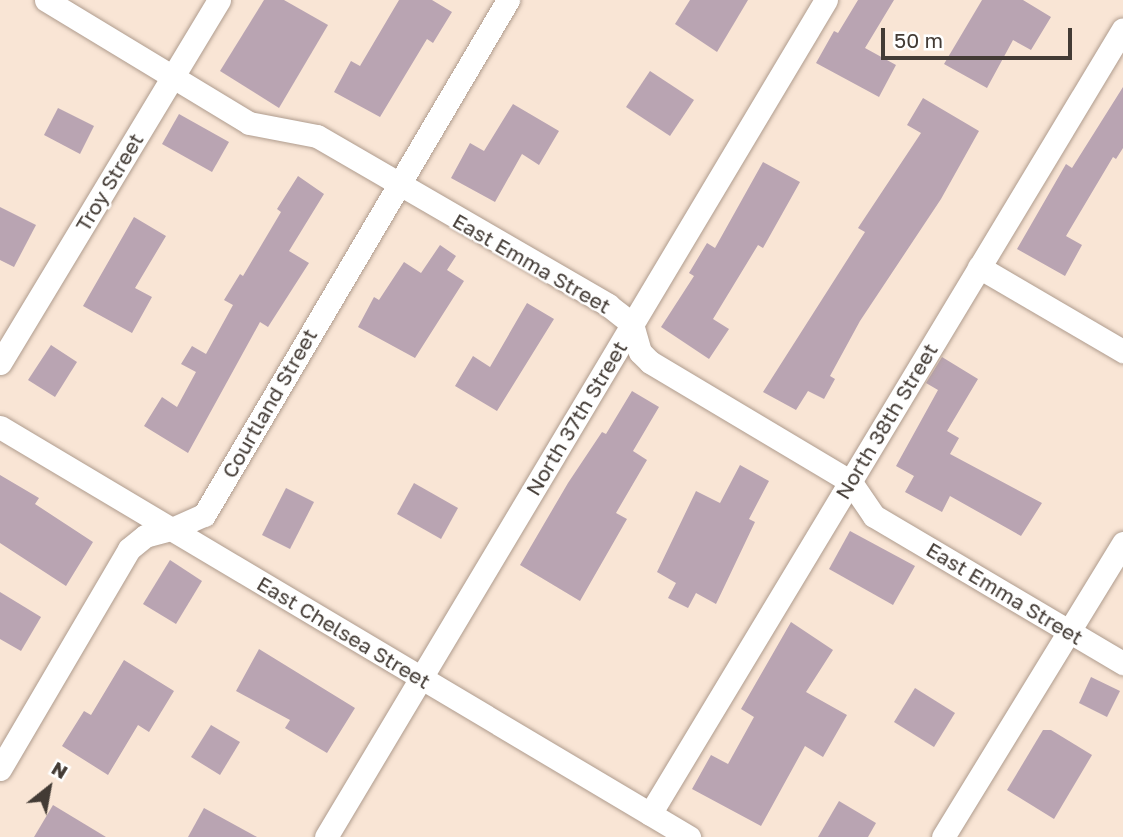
<!DOCTYPE html>
<html>
<head>
<meta charset="utf-8">
<style>
	body { margin:0 }
	#map { position:relative; width:1123px; height:837px; overflow:hidden; background:#f9e5d5; font-family:"Golos Text",sans-serif }
	div>[style] { position:absolute }
	.building>* { inset:0; background:#b9a4b2 }
	.roads { filter:drop-shadow(0 0 2px #af9c8e) drop-shadow(0 0 2px #af9c8e) }
	.minor>* { height:23px; margin:-11.5px; padding:0 11.5px; transform-origin:11.5px; border-radius:11.5px; background:#fff }
	span { translate:-50% -50%; white-space:nowrap; text-align:center; line-height:1.15; -webkit-text-stroke:5px #fff; paint-order:stroke }
	.street-label { font-size:21px; color:#433b35 }
	.north { position:absolute; left:14px; top:753px; width:70px; height:70px; -webkit-text-stroke:5px #fff; paint-order:stroke; rotate:31deg; font-size:19px; font-weight:700; line-height:28px; text-align:center; color:#433b35 }
	.north::after { content:''; display:block; margin:auto; width:24px; height:32px; background:#433b35; clip-path:polygon(50% 0,100% 100%,50% 72%,0 100%) }
	.scale { position:absolute; left:881px; top:28px; width:191px; height:32px; box-sizing:border-box; border:4px solid #433b35; border-top:0; padding-left:9px; font-size:21px; line-height:24px; white-space:nowrap; color:#433b35; -webkit-text-stroke:5px #fff; paint-order:stroke }
</style>
</head>
<body>
<div id="map">
	<div class="building">
		<i style="clip-path:polygon(264px 0,284px 0,328px 25px,279px 108px,220px 71px)"></i>
		<i style="clip-path:polygon(399px 0,432px 0,452px 12px,433px 43px,427px 39px,380px 117px,334px 92px,351px 61px,360px 66px)"></i>
		<i style="clip-path:polygon(690px 0,748px 0,717px 52px,675px 24px)"></i>
		<i style="clip-path:polygon(858px 0,894px 0,865px 48px,896px 65px,879px 97px,816px 63px,834px 31px,838px 33px)"></i>
		<i style="clip-path:polygon(982px 0,1023px 0,1051px 17px,1031px 50px,1013px 40px,987px 88px,944px 64px)"></i>
		<i style="clip-path:polygon(650px 71px,694px 100px,670px 136px,626px 107px)"></i>
		<i style="clip-path:polygon(1123px 87px,1123px 148px,1116px 159px,1113px 157px,1066px 236px,1082px 245px,1065px 276px,1017px 249px,1066px 164px,1072px 168px)"></i>
		<i style="clip-path:polygon(923px 98px,979px 131px,941px 199px,860px 321px,830px 376px,835px 379px,824px 399px,808px 391px,796px 410px,763px 392px,865px 232px,858px 228px,921px 133px,907px 125px)"></i>
		<i style="clip-path:polygon(513px 104px,559px 131px,539px 165px,522px 154px,495px 202px,451px 178px,470px 143px,484px 151px)"></i>
		<i style="clip-path:polygon(58px 108px,94px 126px,80px 154px,44px 135px)"></i>
		<i style="clip-path:polygon(179px 114px,229px 142px,212px 172px,162px 144px)"></i>
		<i style="clip-path:polygon(763px 162px,800px 182px,763px 248px,758px 245px,713px 319px,729px 329px,709px 359px,661px 327px,694px 276px,689px 273px,707px 243px,715px 248px)"></i>
		<i style="clip-path:polygon(298px 176px,324px 194px,289px 251px,309px 263px,268px 327px,260px 322px,188px 453px,144px 426px,162px 397px,177px 407px,196px 372px,181px 364px,192px 346px,206px 354px,233px 305px,224px 300px,240px 274px,243px 276px,281px 212px,277px 209px)"></i>
		<i style="clip-path:polygon(0 207px,36px 225px,14px 267px,0 260px)"></i>
		<i style="clip-path:polygon(134px 217px,166px 236px,135px 288px,152px 297px,132px 333px,83px 306px)"></i>
		<i style="clip-path:polygon(440px 245px,456px 256px,447px 270px,464px 281px,415px 358px,358px 327px,374px 297px,379px 300px,404px 262px,421px 273px)"></i>
		<i style="clip-path:polygon(527px 303px,554px 319px,497px 411px,455px 386px,473px 356px,490px 367px)"></i>
		<i style="clip-path:polygon(51px 345px,77px 362px,55px 397px,28px 380px)"></i>
		<i style="clip-path:polygon(942px 357px,978px 379px,947px 431px,959px 438px,950px 454px,1042px 503px,1021px 536px,950px 496px,942px 512px,905px 492px,914px 476px,896px 466px,938px 390px,926px 383px)"></i>
		<i style="clip-path:polygon(632px 391px,659px 407px,633px 451px,647px 460px,616px 513px,627px 519px,580px 601px,520px 565px,568px 483px,602px 432px,606px 434px)"></i>
		<i style="clip-path:polygon(740px 465px,769px 481px,749px 519px,755px 522px,716px 604px,696px 593px,688px 608px,668px 598px,676px 583px,657px 572px,696px 491px,720px 503px)"></i>
		<i style="clip-path:polygon(0 475px,39px 498px,35px 504px,93px 542px,66px 586px,0 543px)"></i>
		<i style="clip-path:polygon(414px 483px,458px 508px,441px 539px,397px 514px)"></i>
		<i style="clip-path:polygon(286px 488px,314px 502px,290px 549px,262px 535px)"></i>
		<i style="clip-path:polygon(850px 531px,915px 566px,893px 605px,829px 569px)"></i>
		<i style="clip-path:polygon(170px 560px,202px 581px,176px 624px,143px 604px)"></i>
		<i style="clip-path:polygon(0 592px,41px 617px,21px 651px,0 639px)"></i>
		<i style="clip-path:polygon(791px 622px,833px 650px,806px 692px,847px 715px,823px 757px,805px 746px,761px 826px,692px 789px,711px 755px,728px 764px,754px 717px,741px 709px)"></i>
		<i style="clip-path:polygon(259px 649px,355px 708px,327px 753px,285px 728px,290px 720px,236px 691px)"></i>
		<i style="clip-path:polygon(124px 660px,174px 691px,149px 732px,138px 725px,108px 775px,62px 746px,84px 711px,91px 715px)"></i>
		<i style="clip-path:polygon(1091px 677px,1120px 691px,1107px 717px,1079px 703px)"></i>
		<i style="clip-path:polygon(915px 688px,955px 713px,934px 747px,894px 722px)"></i>
		<i style="clip-path:polygon(211px 725px,240px 742px,220px 775px,191px 757px)"></i>
		<i style="clip-path:polygon(1043px 730px,1051px 730px,1092px 755px,1054px 819px,1007px 790px)"></i>
		<i style="clip-path:polygon(839px 801px,876px 823px,868px 837px,818px 837px)"></i>
		<i style="clip-path:polygon(53px 805px,106px 837px,34px 837px)"></i>
		<i style="clip-path:polygon(204px 808px,257px 837px,188px 837px)"></i>
	</div>
	<div class="roads">
		<div class="minor">
			<i style="left:46px;top:0;width:237px;rotate:31.2deg"></i>
			<i style="left:249px;top:123px;width:69px;rotate:10.8deg"></i>
			<i style="left:317px;top:136px;width:337px;rotate:30.1deg"></i>
			<i style="left:608px;top:305px;width:31px;rotate:38deg"></i>
			<i style="left:632px;top:324px;width:29px;rotate:74deg"></i>
			<i style="left:640px;top:352px;width:14px;rotate:45deg"></i>
			<i style="left:650px;top:362px;width:233px;rotate:30.8deg"></i>
			<i style="left:850px;top:481px;width:42px;rotate:55.6deg"></i>
			<i style="left:874px;top:516px;width:289px;rotate:30.6deg"></i>
			<i style="left:979px;top:267px;width:167px;rotate:30.3deg"></i>
			<i style="left:0;top:363px;width:424px;rotate:-58.9deg"></i>
			<i style="left:0;top:427px;width:802px;rotate:30.76deg"></i>
			<i style="left:0;top:769px;width:255px;rotate:-59.6deg"></i>
			<i style="left:129px;top:549px;width:21px;rotate:-39deg"></i>
			<i style="left:145px;top:536px;width:28px;rotate:-15deg"></i>
			<i style="left:172px;top:529px;width:35px;rotate:-24deg"></i>
			<i style="left:204px;top:515px;width:598px;rotate:-59.45deg"></i>
			<i style="left:650px;top:814px;width:916px;rotate:-58.93deg"></i>
			<i style="left:326px;top:837px;width:975px;rotate:-59.15deg"></i>
			<i style="left:943px;top:837px;width:345px;rotate:-58.5deg"></i>
		</div>
	</div>
	<div class="street-label">
		<span style="left:109px;top:182px;rotate:-59deg">Troy Street</span>
		<span style="left:532px;top:263px;rotate:30deg">East Emma Street</span>
		<span style="left:269px;top:403px;rotate:-60deg">Courtland Street</span>
		<span style="left:576px;top:418px;rotate:-59deg">North 37th Street</span>
		<span style="left:886px;top:421px;rotate:-59deg">North 38th Street</span>
		<span style="left:1005px;top:593px;rotate:31deg">East Emma Street</span>
		<span style="left:344px;top:632px;rotate:31deg">East Chelsea Street</span>
	</div>
	<div class="north">N</div>
	<div class="scale">50 m</div>
</div>
</body>
</html>
